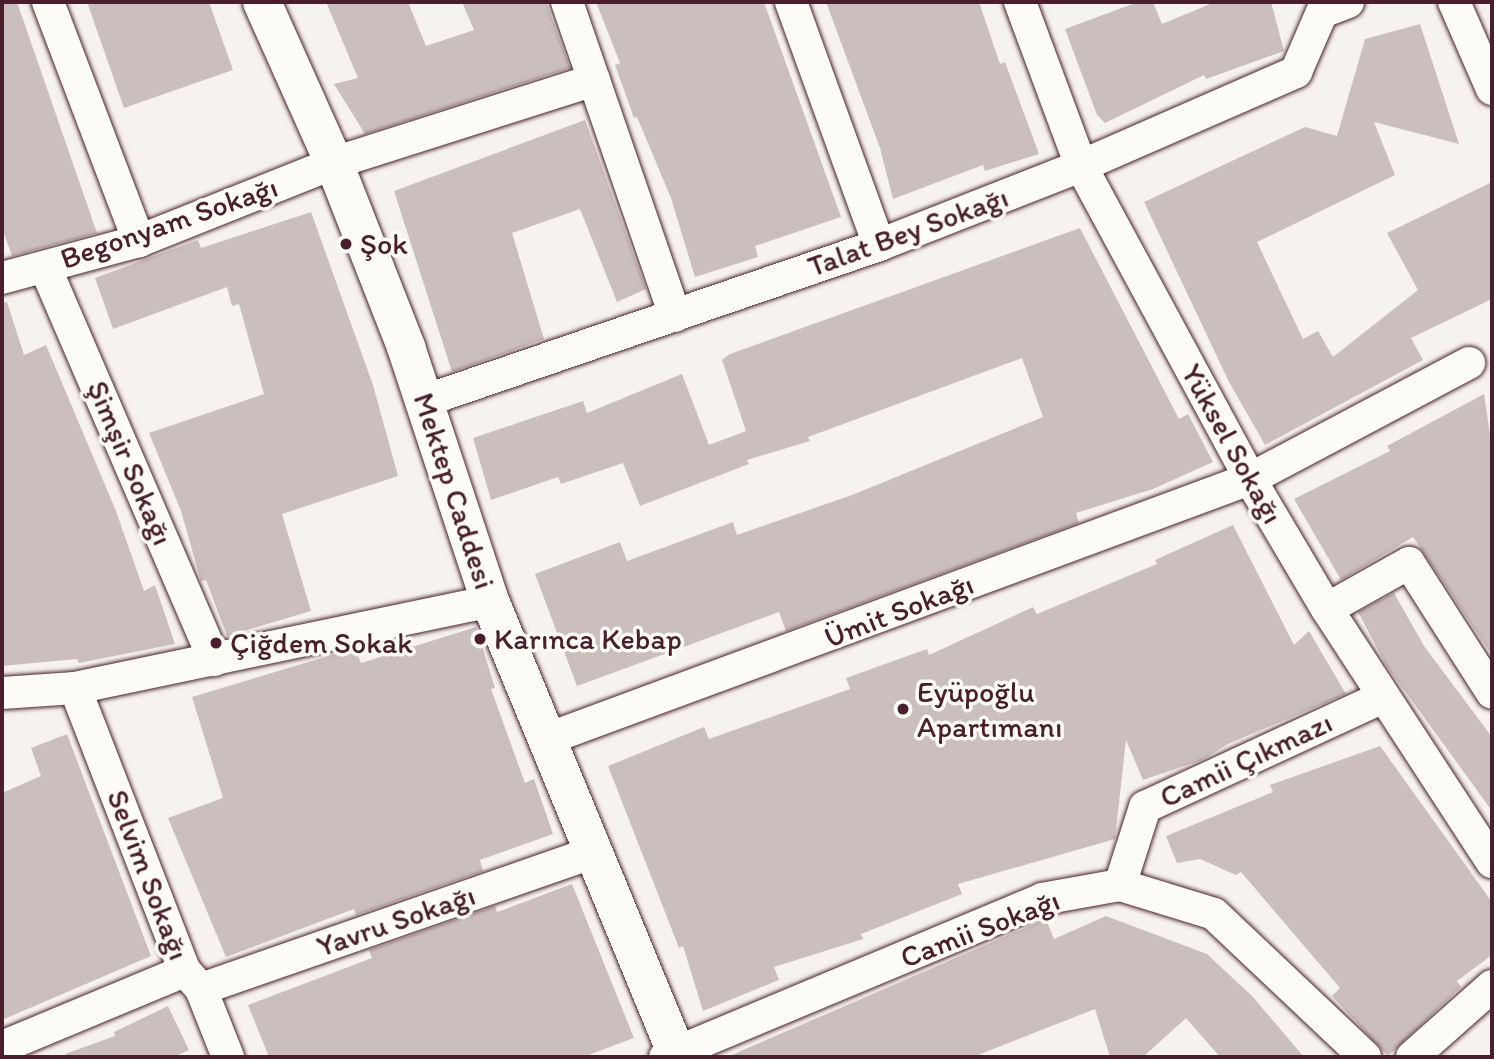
<!DOCTYPE html>
<html>
<head>
<meta charset="utf-8">
<style>
	body { margin:0 }
	#map { position:relative; width:1494px; height:1059px; overflow:hidden; background:#f6f3ef; font-family:Itim,sans-serif }
	div>[style] { position:absolute }
	.building>* { inset:0; background:#cbbfbe }
	.roads { filter:drop-shadow(0 0 2px #4a1f2b) drop-shadow(0 0 2px #4a1f2b) }
	.street>* { height:32px; margin:-16px; padding:0 16px; transform-origin:16px; border-radius:16px; background:#fdfcf7 }
	.secondary>* { height:38px; margin:-19px; padding:0 19px; transform-origin:19px; border-radius:19px; background:#fdfcf7 }
	.dots>* { width:19px; height:19px; translate:-50% -50%; box-sizing:border-box; border:4px solid #fdfcf7; border-radius:50% }
	span { translate:-50% -50%; white-space:nowrap; text-align:center; line-height:1.15; -webkit-text-stroke:7px #fdfcf7; paint-order:stroke }
	.street-label { font-size:30px; color:#4a1f2b }
	.poi-label { font-size:30px; color:#4a1f2b }
	.left { translate:0 -50%; text-align:left }
	.frame { position:absolute; inset:0; border:4px solid #4a1f2b; pointer-events:none }
</style>
</head>
<body>
<div id="map">
	<div class="building">
		<i style="clip-path:polygon(2px 2px,17px 2px,97px 233px,12px 256px,2px 228px)"></i>
		<i style="clip-path:polygon(87px 2px,209px 2px,233px 70px,124px 108px)"></i>
		<i style="clip-path:polygon(326px 2px,408px 2px,426px 46px,474px 30px,462px 2px,546px 2px,570px 68px,365px 134px,334px 84px,358px 78px)"></i>
		<i style="clip-path:polygon(596px 2px,764px 2px,841px 217px,755px 246px,758px 257px,695px 277px,671px 198px,637px 117px,634px 118px,615px 65px,620px 63px)"></i>
		<i style="clip-path:polygon(826px 2px,979px 2px,1000px 64px,1005px 62px,1039px 154px,985px 171px,983px 165px,893px 199px,880px 148px)"></i>
		<i style="clip-path:polygon(1138px 2px,1153px 2px,1162px 24px,1215px 2px,1271px 2px,1284px 51px,1206px 79px,1204px 75px,1105px 123px,1097px 115px,1065px 29px)"></i>
		<i style="clip-path:polygon(1420px 24px,1459px 144px,1374px 122px,1395px 175px,1257px 242px,1303px 339px,1318px 331px,1333px 357px,1418px 290px,1387px 233px,1492px 182px,1492px 299px,1411px 338px,1423px 360px,1265px 445px,1229px 382px,1144px 202px,1305px 127px,1337px 136px,1365px 39px)"></i>
		<i style="clip-path:polygon(585px 120px,646px 289px,617px 302px,580px 209px,512px 233px,544px 339px,452px 372px,394px 191px)"></i>
		<i style="clip-path:polygon(311px 212px,373px 385px,398px 476px,282px 514px,311px 611px,227px 636px,206px 580px,201px 581px,181px 511px,149px 433px,264px 394px,239px 304px,232px 306px,227px 287px,113px 329px,95px 278px,198px 240px,201px 248px)"></i>
		<i style="clip-path:polygon(1080px 228px,1179px 419px,1188px 414px,1213px 462px,1153px 489px,1076px 513px,1079px 523px,786px 631px,779px 612px,577px 686px,535px 574px,620px 542px,627px 561px,733px 522px,737px 535px,852px 495px,1043px 417px,1022px 358px,808px 437px,810px 441px,747px 460px,749px 464px,640px 506px,623px 463px,561px 484px,558px 477px,491px 500px,473px 438px,583px 401px,587px 413px,682px 374px,709px 445px,746px 431px,722px 360px,730px 354px)"></i>
		<i style="clip-path:polygon(7px 302px,24px 355px,46px 345px,116px 511px,144px 591px,155px 585px,175px 644px,79px 663px,77px 659px,2px 666px,2px 303px)"></i>
		<i style="clip-path:polygon(1484px 394px,1492px 447px,1492px 655px,1413px 537px,1341px 580px,1294px 499px,1390px 451px,1387px 446px)"></i>
		<i style="clip-path:polygon(1233px 525px,1294px 645px,1309px 631px,1346px 694px,1228px 744px,1202px 760px,1143px 780px,1126px 740px,1115px 839px,958px 884px,962px 894px,861px 934px,863px 939px,774px 967px,779px 980px,703px 1011px,683px 946px,679px 948px,608px 766px,704px 727px,709px 739px,850px 689px,846px 678px,927px 649px,929px 655px,1033px 607px,1037px 614px,1157px 564px,1155px 560px)"></i>
		<i style="clip-path:polygon(1394px 593px,1424px 646px,1492px 737px,1492px 811px,1386px 665px,1358px 612px)"></i>
		<i style="clip-path:polygon(476px 627px,495px 688px,491px 689px,525px 783px,534px 779px,553px 834px,480px 860px,483px 871px,356px 915px,354px 909px,226px 957px,168px 818px,223px 798px,192px 697px,355px 648px,361px 663px)"></i>
		<i style="clip-path:polygon(67px 734px,151px 956px,2px 1020px,2px 793px,41px 776px,31px 748px)"></i>
		<i style="clip-path:polygon(1380px 746px,1492px 902px,1492px 955px,1457px 981px,1461px 987px,1388px 1056px,1332px 996px,1340px 988px,1241px 872px,1236px 875px,1200px 859px,1177px 863px,1166px 836px,1273px 792px,1270px 785px)"></i>
		<i style="clip-path:polygon(572px 884px,634px 1038px,583px 1057px,269px 1057px,248px 1005px,372px 958px,369px 950px,495px 906px,497px 912px)"></i>
		<i style="clip-path:polygon(1106px 916px,1207px 954px,1253px 997px,1304px 1057px,1220px 1057px,1186px 1018px,1143px 1057px,1110px 1057px,1095px 1009px,973px 1057px,727px 1057px,1046px 919px,1054px 939px)"></i>
		<i style="clip-path:polygon(168px 1006px,189px 1050px,174px 1057px,66px 1057px,65px 1054px,115px 1036px,114px 1032px)"></i>
	</div>
	<div class="roads">
		<div class="street">
			<i style="left:48px;top:2px;width:256px;rotate:69.2deg"></i>
			<i style="left:567px;top:2px;width:332px;rotate:71deg"></i>
			<i style="left:791px;top:2px;width:258px;rotate:70.1deg"></i>
			<i style="left:1020px;top:2px;width:175px;rotate:69.6deg"></i>
			<i style="left:1081px;top:166px;width:356px;rotate:61.6deg"></i>
			<i style="left:1250px;top:479px;width:151px;rotate:59.4deg"></i>
			<i style="left:1327px;top:609px;width:302px;rotate:56.9deg"></i>
			<i style="left:1454px;top:2px;width:95px;rotate:66.4deg"></i>
			<i style="left:45px;top:267px;width:428px;rotate:66.7deg"></i>
			<i style="left:2px;top:278px;width:142px;rotate:-15.1deg"></i>
			<i style="left:139px;top:241px;width:210px;rotate:-21.8deg"></i>
			<i style="left:334px;top:163px;width:273px;rotate:-17.7deg"></i>
			<i style="left:424px;top:401px;width:481px;rotate:-18.9deg"></i>
			<i style="left:879px;top:245px;width:217px;rotate:-21.4deg"></i>
			<i style="left:1081px;top:166px;width:235px;rotate:-23.6deg"></i>
			<i style="left:1296px;top:72px;width:65px;rotate:-66.6deg"></i>
			<i style="left:1322px;top:12px;width:28px;rotate:-21deg"></i>
			<i style="left:1327px;top:609px;width:94px;rotate:-29.3deg"></i>
			<i style="left:1409px;top:563px;width:154px;rotate:57.4deg"></i>
			<i style="left:75px;top:688px;width:304px;rotate:68.8deg"></i>
			<i style="left:185px;top:971px;width:24px;rotate:48deg"></i>
			<i style="left:201px;top:989px;width:73px;rotate:68.3deg"></i>
			<i style="left:2px;top:693px;width:73px;rotate:-3.9deg"></i>
			<i style="left:75px;top:688px;width:424px;rotate:-11.8deg"></i>
			<i style="left:547px;top:739px;width:750px;rotate:-20.3deg"></i>
			<i style="left:1250px;top:479px;width:248px;rotate:-27.9deg"></i>
			<i style="left:1120px;top:885px;width:82px;rotate:-72.2deg"></i>
			<i style="left:1145px;top:807px;width:262px;rotate:-24.8deg"></i>
			<i style="left:201px;top:989px;width:413px;rotate:-19.2deg"></i>
			<i style="left:2px;top:1047px;width:198px;rotate:-22.6deg"></i>
			<i style="left:665px;top:1057px;width:409px;rotate:-22.7deg"></i>
			<i style="left:1042px;top:899px;width:79px;rotate:-10.2deg"></i>
			<i style="left:1120px;top:885px;width:98px;rotate:17.1deg"></i>
			<i style="left:1214px;top:914px;width:208px;rotate:43.4deg"></i>
			<i style="left:1412px;top:1057px;width:107px;rotate:-41.6deg"></i>
		</div>
		<div class="secondary">
			<i style="left:262px;top:2px;width:176px;rotate:65.9deg"></i>
			<i style="left:334px;top:163px;width:198px;rotate:68.6deg"></i>
			<i style="left:406px;top:347px;width:268px;rotate:71.7deg"></i>
			<i style="left:490px;top:601px;width:493px;rotate:67.6deg"></i>
		</div>
	</div>
	<div class="dots">
		<i style="left:346px;top:244px;background:#4a1f2b"></i>
		<i style="left:480px;top:639px;background:#4a1f2b"></i>
		<i style="left:216px;top:643px;background:#4a1f2b"></i>
		<i style="left:903px;top:709px;background:#4a1f2b"></i>
	</div>
	<div class="street-label">
		<span style="left:169px;top:223px;rotate:-19deg">Begonyam Sokağı</span>
		<span style="left:908px;top:232px;rotate:-20deg">Talat Bey Sokağı</span>
		<span style="left:1232px;top:444px;rotate:61deg">Yüksel Sokağı</span>
		<span style="left:130px;top:463px;rotate:67deg">Şimşir Sokağı</span>
		<span style="left:454px;top:491px;rotate:72deg">Mektep Caddesi</span>
		<span style="left:899px;top:611px;rotate:-21deg">Ümit Sokağı</span>
		<span style="left:1246px;top:760px;rotate:-25deg">Camii Çıkmazı</span>
		<span style="left:148px;top:875px;rotate:69deg">Selvim Sokağı</span>
		<span style="left:396px;top:921px;rotate:-19deg">Yavru Sokağı</span>
		<span style="left:980px;top:929px;rotate:-21deg">Camii Sokağı</span>
	</div>
	<div class="poi-label">
		<span class="left" style="left:360px;top:244px">Şok</span>
		<span class="left" style="left:494px;top:639px">Karınca Kebap</span>
		<span class="left" style="left:230px;top:643px">Çiğdem Sokak</span>
		<span class="left" style="left:917px;top:709px">Eyüpoğlu<br>Apartımanı</span>
	</div>
	<div class="frame"></div>
</div>
</body>
</html>
